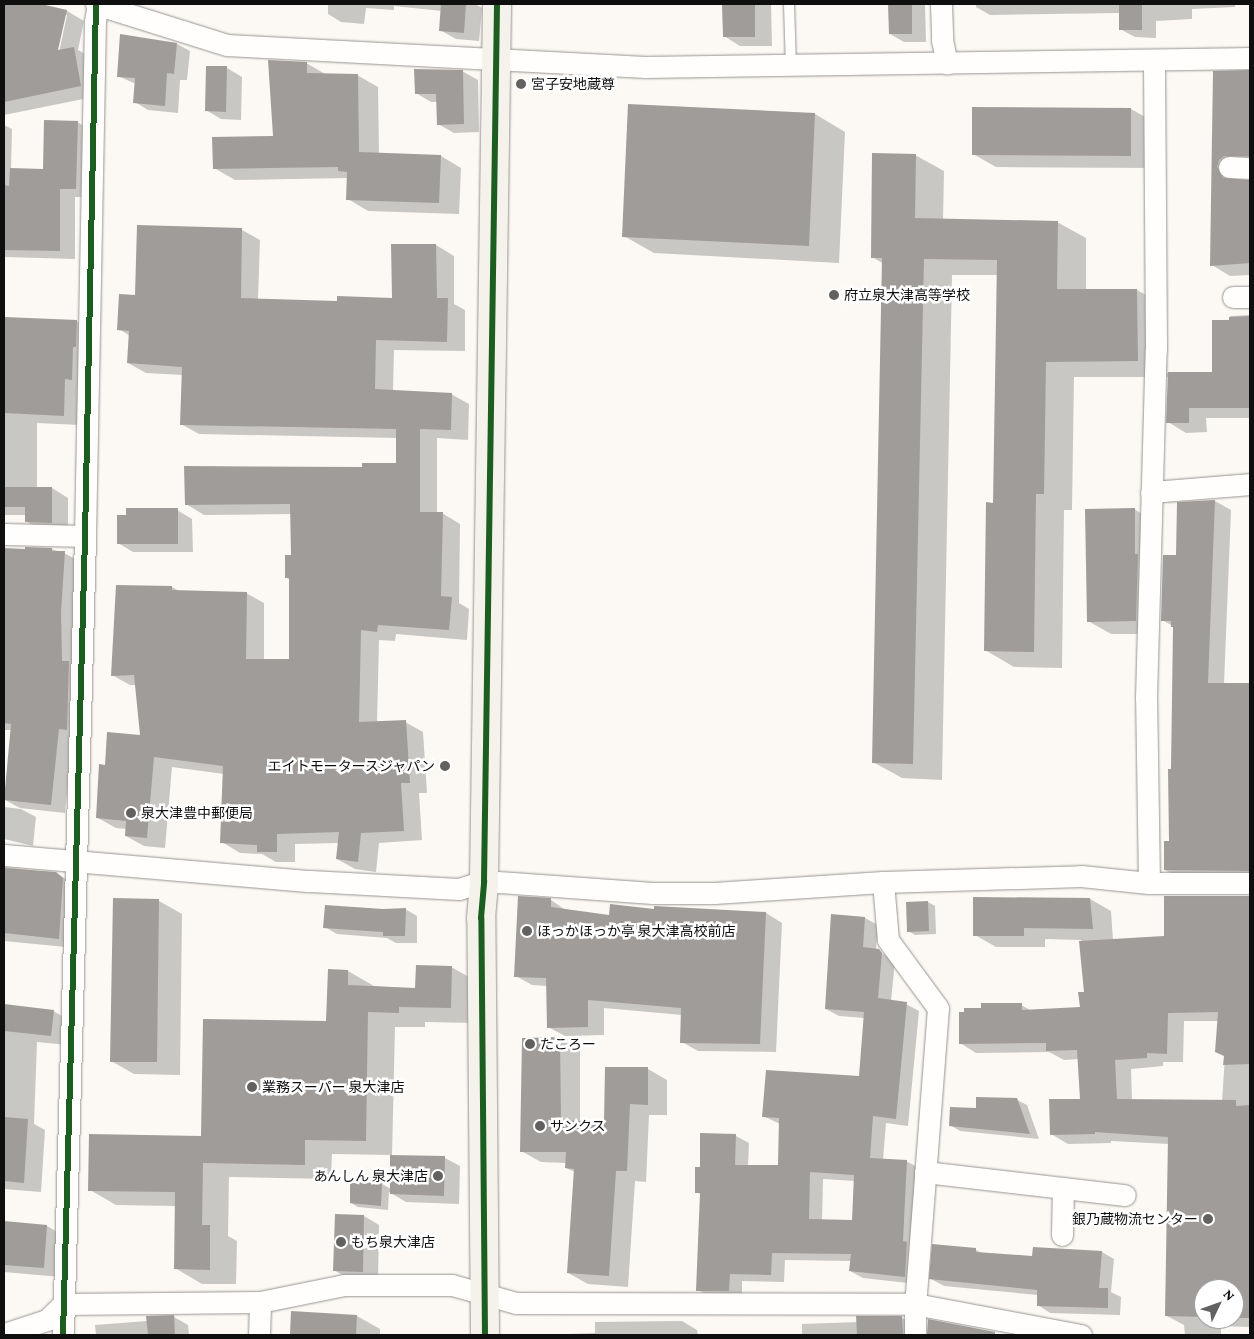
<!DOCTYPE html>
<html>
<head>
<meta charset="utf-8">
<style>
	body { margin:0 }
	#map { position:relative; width:1254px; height:1339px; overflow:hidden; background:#fcf9f4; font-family:"Crimson Pro","Noto Sans JP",serif }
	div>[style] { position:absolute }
	.shadow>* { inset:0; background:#0003 }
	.building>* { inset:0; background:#a09c99 }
	.roads { filter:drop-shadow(0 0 1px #969492) drop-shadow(0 0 1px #969492) }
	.lane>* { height:10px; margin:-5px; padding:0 5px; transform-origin:5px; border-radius:5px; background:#fffefd }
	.street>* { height:21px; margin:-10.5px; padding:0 10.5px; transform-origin:10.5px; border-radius:10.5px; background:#fffefd }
	.secondary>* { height:28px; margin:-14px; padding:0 14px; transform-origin:14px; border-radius:14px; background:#f5f2eb }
	.cycleway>* { height:6px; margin:-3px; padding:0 3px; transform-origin:3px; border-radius:3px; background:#1b5e20 }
	.dots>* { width:14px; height:14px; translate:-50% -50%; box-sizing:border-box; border:2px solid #fff; border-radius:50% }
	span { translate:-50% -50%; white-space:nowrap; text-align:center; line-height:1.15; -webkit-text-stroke:5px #fff; paint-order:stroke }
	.poi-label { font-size:14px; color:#0f0f0f }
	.left { translate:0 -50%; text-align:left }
	.right { translate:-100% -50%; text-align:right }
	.frame { position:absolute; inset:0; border:5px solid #0f0f0f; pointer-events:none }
	.north { position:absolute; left:1194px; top:1279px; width:50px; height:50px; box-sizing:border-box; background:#fff; border:1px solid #9f9f9f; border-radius:50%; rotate:48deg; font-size:14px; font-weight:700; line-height:20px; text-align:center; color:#0f0f0f }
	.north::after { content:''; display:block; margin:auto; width:18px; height:22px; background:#62615f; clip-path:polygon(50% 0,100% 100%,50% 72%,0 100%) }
</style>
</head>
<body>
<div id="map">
	<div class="shadow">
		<i style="clip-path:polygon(evenodd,4px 4px,35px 4px,67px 11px,84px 21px,78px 50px,92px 58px,98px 96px,4px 115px,4px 4px,65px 15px,67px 15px,58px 57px,55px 56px,65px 15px)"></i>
		<i style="clip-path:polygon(328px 4px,475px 4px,482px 8px,479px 41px,456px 39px,440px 30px,442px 11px,394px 6px,394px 10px,366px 8px,364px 24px,341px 22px,328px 14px)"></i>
		<i style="clip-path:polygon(724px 4px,771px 4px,772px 46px,740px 46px,724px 36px)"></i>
		<i style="clip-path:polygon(890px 4px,925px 4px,926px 42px,904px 42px,890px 34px)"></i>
		<i style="clip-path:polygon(976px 4px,1235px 4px,1235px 7px,1192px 9px,1192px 19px,1156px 21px,1156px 38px,1135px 37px,1120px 29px,1120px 13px,990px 15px,976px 7px)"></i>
		<i style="clip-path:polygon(121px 36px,177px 44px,190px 51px,187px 80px,180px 80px,178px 113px,148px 110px,135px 102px,136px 84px,118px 76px)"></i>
		<i style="clip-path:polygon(306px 63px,327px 75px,357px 75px,378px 87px,379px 154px,441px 156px,461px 168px,459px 214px,368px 211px,348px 199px,348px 178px,235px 180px,214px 168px,275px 137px)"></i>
		<i style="clip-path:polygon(207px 67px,227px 68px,242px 77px,241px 120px,221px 119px,206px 110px)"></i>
		<i style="clip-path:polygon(462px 71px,478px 80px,479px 132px,454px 133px,438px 124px,438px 102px,431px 102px,416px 93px)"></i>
		<i style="clip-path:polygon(1214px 72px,1250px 72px,1250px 165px,1236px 171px,1236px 181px,1250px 181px,1250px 275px,1230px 276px,1212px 265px)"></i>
		<i style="clip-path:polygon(1131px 109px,1154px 122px,1153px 168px,996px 167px,973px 154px)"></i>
		<i style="clip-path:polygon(815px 114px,845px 132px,839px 263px,654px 253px,624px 236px)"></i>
		<i style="clip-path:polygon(77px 122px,93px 131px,91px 197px,75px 197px,75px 259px,4px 257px,4px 125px,12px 129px,11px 169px,44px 170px)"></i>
		<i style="clip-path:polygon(915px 155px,944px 171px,943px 220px,1057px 222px,1086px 238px,1086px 290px,1137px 290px,1166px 306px,1167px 373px,1213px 373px,1231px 322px,1230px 316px,1250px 315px,1250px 418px,1206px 418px,1207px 432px,1186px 433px,1168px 422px,1169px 377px,1074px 377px,1072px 510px,1064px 510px,1062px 668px,1014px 667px,985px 650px,995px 504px,998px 275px,952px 275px,942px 780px,902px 778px,873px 762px,884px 264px,872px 257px)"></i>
		<i style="clip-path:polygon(139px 226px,242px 230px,260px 240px,258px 300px,338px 302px,393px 300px,436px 245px,454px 256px,454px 304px,465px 310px,465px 351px,394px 350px,393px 391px,451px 394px,469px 404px,468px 440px,437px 438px,437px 513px,442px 513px,460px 524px,459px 603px,469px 609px,467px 640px,396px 634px,395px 641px,379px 640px,377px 723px,405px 722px,423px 732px,427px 793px,419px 793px,422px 840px,379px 843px,376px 872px,355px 869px,337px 859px,339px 843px,295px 844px,295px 862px,276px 862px,262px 854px,240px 853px,222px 842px,224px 774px,172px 767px,165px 848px,144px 846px,126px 836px,127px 829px,116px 828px,98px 818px,107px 766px,142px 736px,136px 685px,130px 685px,112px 675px,172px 587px,179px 591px,246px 593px,264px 603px,264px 660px,290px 660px,290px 580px,287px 578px,292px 556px,291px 514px,204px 515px,186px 504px,363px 468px,397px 464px,397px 438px,199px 434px,181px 424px,183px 375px,146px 373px,128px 363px,130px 336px,119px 329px,137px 296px)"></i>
		<i style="clip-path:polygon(4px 318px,76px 321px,93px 330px,80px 425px,37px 423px,37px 488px,52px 488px,68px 498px,68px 531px,42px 531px,26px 521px,26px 515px,4px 515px)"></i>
		<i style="clip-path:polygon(1215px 501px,1231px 510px,1224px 684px,1250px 685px,1250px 879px,1182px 879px,1165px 870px,1170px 842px,1175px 627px,1162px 620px,1177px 556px)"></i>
		<i style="clip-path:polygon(1134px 509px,1157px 523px,1158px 634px,1111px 634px,1088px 621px)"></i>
		<i style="clip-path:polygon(177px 510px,192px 519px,193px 552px,133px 552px,118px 543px)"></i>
		<i style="clip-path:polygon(4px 549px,51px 549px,64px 553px,79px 561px,73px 737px,65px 813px,20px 808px,5px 800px,12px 730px,4px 730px)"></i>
		<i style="clip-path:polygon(4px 807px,21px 809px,36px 817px,33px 846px,4px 839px)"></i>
		<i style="clip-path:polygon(4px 867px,56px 873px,74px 884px,76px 948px,4px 941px)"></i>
		<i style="clip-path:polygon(519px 897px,551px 900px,567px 911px,610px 917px,655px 911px,655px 908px,766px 913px,782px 923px,776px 1052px,698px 1051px,682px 1042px,682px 1015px,604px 1008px,604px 1035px,565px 1036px,548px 1027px,547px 986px,532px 985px,516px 976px)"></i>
		<i style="clip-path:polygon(evenodd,1165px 897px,1250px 897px,1250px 1327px,1221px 1326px,1221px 1335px,1185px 1335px,1184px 1325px,1167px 1316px,1169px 1144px,1111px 1141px,1111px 1143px,1068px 1144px,1051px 1134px,1081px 1100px,1079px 1059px,1064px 1060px,1049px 1052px,976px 1053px,960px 1043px,982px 1009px,1021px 1005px,1032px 1011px,1082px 1008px,1085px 993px,1081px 940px,1045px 939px,1045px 947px,996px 947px,975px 935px,1090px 899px,1111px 911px,1113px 940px,1166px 937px,1165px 897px,1184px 1021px,1219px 1021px,1225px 1056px,1222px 1101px,1132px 1101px,1131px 1069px,1163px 1066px,1163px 1062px,1183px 1062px,1184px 1021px,1165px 897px,1204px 1289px,1234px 1289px,1234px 1319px,1204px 1319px,1204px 1289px)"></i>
		<i style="clip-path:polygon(114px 900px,159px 901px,182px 914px,180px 1075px,134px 1074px,111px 1061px)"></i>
		<i style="clip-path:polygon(928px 902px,935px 906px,936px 934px,915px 935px,908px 931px)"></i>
		<i style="clip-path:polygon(405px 909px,417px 916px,417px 943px,396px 943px,387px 938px,337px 934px,325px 927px,383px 910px)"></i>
		<i style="clip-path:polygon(evenodd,865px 918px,878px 925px,876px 950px,895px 961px,891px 1001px,906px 1004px,919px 1011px,908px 1126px,886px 1123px,883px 1160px,906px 1161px,919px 1168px,917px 1284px,863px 1278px,850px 1271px,851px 1261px,785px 1260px,784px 1282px,742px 1281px,742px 1298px,711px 1297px,698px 1290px,702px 1195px,696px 1192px,701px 1168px,736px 1136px,749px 1143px,748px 1166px,779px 1166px,780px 1124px,763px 1116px,860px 1078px,864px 1018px,839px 1016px,826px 1009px,865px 918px,823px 1179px,855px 1181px,853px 1221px,822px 1221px,823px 1179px)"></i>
		<i style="clip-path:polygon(451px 967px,478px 982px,477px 1023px,425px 1022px,425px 1027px,395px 1027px,392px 1156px,445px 1158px,460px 1166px,459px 1204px,406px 1202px,389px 1192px,388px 1210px,358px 1207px,351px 1203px,382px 1184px,391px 1189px,392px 1155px,332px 1154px,331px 1179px,229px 1177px,228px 1236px,237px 1241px,236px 1284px,202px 1284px,175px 1268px,176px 1206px,116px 1205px,90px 1190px,202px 1137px,328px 1023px,329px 971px,348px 971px,374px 986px,416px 989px)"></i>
		<i style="clip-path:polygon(4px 1005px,53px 1011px,71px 1021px,68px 1045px,37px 1042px,34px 1124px,45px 1130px,41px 1192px,4px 1189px)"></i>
		<i style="clip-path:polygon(523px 1039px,560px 1039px,580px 1050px,580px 1122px,606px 1123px,648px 1069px,667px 1080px,667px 1115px,649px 1115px,646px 1182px,635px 1181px,628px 1287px,588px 1284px,568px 1273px,575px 1172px,566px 1168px,566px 1163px,541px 1162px,521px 1151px)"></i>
		<i style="clip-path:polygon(1017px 1100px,1027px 1105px,1039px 1139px,960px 1131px,950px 1125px,977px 1109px)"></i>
		<i style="clip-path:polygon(336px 1215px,364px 1216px,379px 1225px,378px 1280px,349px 1279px,334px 1270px)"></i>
		<i style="clip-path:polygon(4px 1223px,47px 1226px,64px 1236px,61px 1277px,4px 1272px)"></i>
		<i style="clip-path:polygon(976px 1250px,982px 1253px,1033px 1257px,1102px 1252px,1114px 1259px,1111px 1292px,1121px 1297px,1120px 1315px,1050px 1313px,1038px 1305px,1038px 1295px,944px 1286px,931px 1279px)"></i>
		<i style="clip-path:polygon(292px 1313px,357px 1316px,380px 1329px,380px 1335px,291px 1335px)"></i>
		<i style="clip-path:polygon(174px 1317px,188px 1325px,189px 1335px,96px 1335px,95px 1325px,147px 1321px)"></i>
		<i style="clip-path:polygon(858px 1318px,902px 1318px,912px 1323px,913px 1335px,802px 1335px,802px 1324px,858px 1322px)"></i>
		<i style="clip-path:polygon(682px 1321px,697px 1330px,698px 1335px,539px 1335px,595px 1333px,595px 1322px)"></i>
		<i style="clip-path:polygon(929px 1321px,966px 1333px,983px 1335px,928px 1335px)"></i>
	</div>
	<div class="building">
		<i style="clip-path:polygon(4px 4px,41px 4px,67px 10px,58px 50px,74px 47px,81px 86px,4px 102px)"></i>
		<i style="clip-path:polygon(441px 4px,466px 4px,464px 33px,439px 31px)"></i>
		<i style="clip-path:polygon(722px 4px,755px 4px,755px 37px,723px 37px)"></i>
		<i style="clip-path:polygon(888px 4px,912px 4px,912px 34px,889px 34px)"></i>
		<i style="clip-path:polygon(1119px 4px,1142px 4px,1142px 30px,1119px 30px)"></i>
		<i style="clip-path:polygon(120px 34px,177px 43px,174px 74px,167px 73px,165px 106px,133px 103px,135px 78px,117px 77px)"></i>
		<i style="clip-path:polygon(268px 60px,307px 62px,307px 73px,358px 74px,359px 152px,441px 155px,439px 203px,346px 200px,347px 172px,338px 171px,338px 167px,213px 169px,212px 137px,273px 136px)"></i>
		<i style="clip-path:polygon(206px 66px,227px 66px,226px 112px,205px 111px)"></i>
		<i style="clip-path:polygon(414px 69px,463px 70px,464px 124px,437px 125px,436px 94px,415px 94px)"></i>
		<i style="clip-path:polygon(1250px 70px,1250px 156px,1224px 156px,1219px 160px,1217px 167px,1223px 178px,1250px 180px,1250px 263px,1210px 266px,1213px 71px)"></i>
		<i style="clip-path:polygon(628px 104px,815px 113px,809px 246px,622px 237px)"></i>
		<i style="clip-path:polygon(972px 107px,1131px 108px,1131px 156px,972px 155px)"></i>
		<i style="clip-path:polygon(44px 120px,78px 121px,76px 189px,60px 189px,60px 251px,4px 250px,4px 185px,9px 186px,10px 168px,43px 169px)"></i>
		<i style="clip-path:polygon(872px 153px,916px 154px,915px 218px,1058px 221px,1057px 289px,1137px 289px,1138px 361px,1046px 362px,1044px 494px,1036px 494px,1034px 652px,984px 651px,986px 502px,993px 503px,997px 260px,924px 259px,913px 764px,872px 763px,882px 258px,871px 258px)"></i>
		<i style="clip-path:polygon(137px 225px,242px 228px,241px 298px,337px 301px,337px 296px,392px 298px,391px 244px,436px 244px,437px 298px,448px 298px,447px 342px,376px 340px,375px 389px,452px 393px,451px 430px,420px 429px,420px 512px,443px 512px,441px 596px,452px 597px,449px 630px,378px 625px,377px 632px,361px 630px,359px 722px,406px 720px,410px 783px,401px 783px,404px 831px,361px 833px,358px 862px,336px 859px,339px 832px,277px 834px,277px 852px,257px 852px,257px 845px,220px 843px,223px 766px,154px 757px,147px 838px,125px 836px,126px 821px,96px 818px,99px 764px,105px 765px,107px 732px,140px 735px,134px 675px,111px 676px,116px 585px,172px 586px,172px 590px,247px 592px,246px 659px,289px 659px,289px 578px,285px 578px,285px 555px,291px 555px,290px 504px,185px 505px,184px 466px,362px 467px,362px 463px,396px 463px,396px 429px,180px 425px,182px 367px,127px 363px,129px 331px,117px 330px,119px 294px,135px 295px)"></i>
		<i style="clip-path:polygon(1250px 316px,1250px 408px,1189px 408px,1189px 423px,1166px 423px,1168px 372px,1212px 372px,1212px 320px,1229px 320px,1229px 317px)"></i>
		<i style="clip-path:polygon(4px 317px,77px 320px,76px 347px,73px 347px,72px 380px,65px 379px,64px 416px,4px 413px)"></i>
		<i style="clip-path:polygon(4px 487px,52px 487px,52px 523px,25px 522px,25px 507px,4px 507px)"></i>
		<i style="clip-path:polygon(1215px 500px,1208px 683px,1250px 683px,1250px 871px,1164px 870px,1164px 841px,1169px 841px,1168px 769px,1171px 769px,1173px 627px,1171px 627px,1171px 621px,1161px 621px,1163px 555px,1176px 555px,1177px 502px)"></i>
		<i style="clip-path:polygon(126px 508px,178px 508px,178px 544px,117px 544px,117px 515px,126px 515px)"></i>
		<i style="clip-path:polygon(1135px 508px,1135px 554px,1138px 554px,1136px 621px,1087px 622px,1085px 509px)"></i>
		<i style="clip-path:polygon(25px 547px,52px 548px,52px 551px,65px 551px,61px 612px,62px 661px,69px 661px,67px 730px,59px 729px,51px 805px,4px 800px,11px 724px,4px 723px,4px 548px,25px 549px)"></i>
		<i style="clip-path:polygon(4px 868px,56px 872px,63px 878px,59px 939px,4px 933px)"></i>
		<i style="clip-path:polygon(518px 896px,551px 898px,551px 907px,609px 915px,610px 904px,654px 909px,654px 906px,766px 912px,760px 1044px,680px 1043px,681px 1008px,588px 1000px,588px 1027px,547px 1028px,546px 978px,514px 977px)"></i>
		<i style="clip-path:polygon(1250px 896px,1250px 1064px,1223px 1065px,1224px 1056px,1215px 1052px,1218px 1012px,1168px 1013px,1167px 1054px,1147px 1053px,1147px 1058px,1115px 1060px,1117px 1099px,1236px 1100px,1236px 1106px,1250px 1105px,1250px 1318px,1234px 1318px,1234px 1289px,1204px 1289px,1204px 1317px,1165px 1316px,1168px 1137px,1095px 1132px,1095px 1134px,1050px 1135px,1049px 1099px,1080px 1099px,1077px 1050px,1046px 1051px,1046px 1043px,959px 1044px,959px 1012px,964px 1012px,964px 1008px,981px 1008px,981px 1003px,1022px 1003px,1022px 1010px,1080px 1007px,1078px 992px,1084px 992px,1079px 941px,1164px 936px,1164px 896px)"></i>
		<i style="clip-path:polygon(973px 897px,1090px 898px,1093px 929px,1024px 928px,1024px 936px,973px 936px)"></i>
		<i style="clip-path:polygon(113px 898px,159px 899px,157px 1062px,110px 1062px)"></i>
		<i style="clip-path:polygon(928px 901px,929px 931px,907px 932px,906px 902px)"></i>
		<i style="clip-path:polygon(325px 905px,383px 909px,406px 908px,405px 936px,383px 936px,383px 932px,323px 928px)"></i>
		<i style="clip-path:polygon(evenodd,831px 914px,865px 917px,863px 947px,879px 949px,882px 953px,878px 998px,907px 1002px,896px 1119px,873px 1116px,870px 1158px,907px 1160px,903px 1241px,907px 1242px,905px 1277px,849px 1271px,851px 1254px,772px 1253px,771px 1275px,730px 1274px,729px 1291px,696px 1291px,700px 1193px,695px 1193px,695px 1167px,700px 1167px,700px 1133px,736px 1134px,735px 1165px,778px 1165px,779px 1118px,762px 1117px,766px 1070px,859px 1076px,864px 1012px,825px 1009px,831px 914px,810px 1172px,854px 1175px,852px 1220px,809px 1219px,810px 1172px)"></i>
		<i style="clip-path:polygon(416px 965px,452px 966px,451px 1008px,399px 1007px,399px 1013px,368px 1012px,366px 1141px,305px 1140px,305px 1165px,203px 1163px,202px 1225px,210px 1225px,210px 1270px,174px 1269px,175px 1192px,88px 1191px,89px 1134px,201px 1136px,203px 1019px,326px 1021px,328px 969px,348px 970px,348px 985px,415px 988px)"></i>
		<i style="clip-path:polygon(4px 1004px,54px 1010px,51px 1036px,4px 1031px)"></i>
		<i style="clip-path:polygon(560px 1037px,561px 1120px,604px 1122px,605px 1067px,648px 1067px,648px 1105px,630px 1104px,627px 1171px,616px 1171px,609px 1276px,567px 1273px,574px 1169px,565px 1168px,566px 1152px,520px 1152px,522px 1038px)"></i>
		<i style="clip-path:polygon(976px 1097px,1017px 1098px,1030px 1134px,949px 1126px,950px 1107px,976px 1108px)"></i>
		<i style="clip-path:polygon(4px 1117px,28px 1119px,24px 1183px,4px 1181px)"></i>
		<i style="clip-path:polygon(390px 1155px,445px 1156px,444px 1196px,390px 1194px)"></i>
		<i style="clip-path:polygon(350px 1182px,382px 1183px,381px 1206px,350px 1203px)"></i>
		<i style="clip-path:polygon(335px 1214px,364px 1215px,363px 1272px,333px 1271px)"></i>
		<i style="clip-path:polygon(4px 1221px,47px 1225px,44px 1268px,4px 1265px)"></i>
		<i style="clip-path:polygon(932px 1244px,976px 1248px,976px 1252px,1032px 1256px,1033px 1247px,1102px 1251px,1099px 1288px,1108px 1288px,1108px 1308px,1037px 1306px,1037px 1290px,929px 1279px)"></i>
		<i style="clip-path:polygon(291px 1311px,357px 1315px,356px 1335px,290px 1335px)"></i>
		<i style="clip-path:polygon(174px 1315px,175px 1335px,148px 1335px,146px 1316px)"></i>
		<i style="clip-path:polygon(856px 1316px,902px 1316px,903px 1335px,857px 1335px)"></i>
		<i style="clip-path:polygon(928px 1319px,995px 1332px,995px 1335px,927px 1335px)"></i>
	</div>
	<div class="roads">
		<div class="lane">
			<i style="left:789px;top:4px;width:63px;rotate:88.2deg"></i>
		</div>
		<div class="street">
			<i style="left:96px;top:4px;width:137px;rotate:17.4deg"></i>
			<i style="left:227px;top:45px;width:419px;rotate:3deg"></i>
			<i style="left:645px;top:67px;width:605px;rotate:-0.85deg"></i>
			<i style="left:941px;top:4px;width:36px;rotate:88deg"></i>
			<i style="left:942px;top:40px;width:24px;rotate:78deg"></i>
			<i style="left:1229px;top:167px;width:21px;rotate:3deg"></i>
			<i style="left:1233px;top:297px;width:17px"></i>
			<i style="left:1151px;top:492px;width:99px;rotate:-4.6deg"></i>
			<i style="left:4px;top:534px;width:81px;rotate:1.4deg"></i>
			<i style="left:4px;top:855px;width:307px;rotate:4.9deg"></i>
			<i style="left:310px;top:881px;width:149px;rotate:3.1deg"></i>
			<i style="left:459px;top:889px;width:26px;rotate:-18deg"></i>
			<i style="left:484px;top:881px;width:169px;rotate:4.1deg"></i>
			<i style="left:653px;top:893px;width:61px"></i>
			<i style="left:714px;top:893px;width:169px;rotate:-3.7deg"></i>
			<i style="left:883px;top:882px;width:198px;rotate:-1.7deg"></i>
			<i style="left:1081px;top:876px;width:68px;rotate:5.9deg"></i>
			<i style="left:1149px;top:883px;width:101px"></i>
			<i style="left:883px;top:882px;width:58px;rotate:85.1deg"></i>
			<i style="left:888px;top:940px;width:84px;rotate:53.7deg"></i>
			<i style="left:938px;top:1008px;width:297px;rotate:94.4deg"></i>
			<i style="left:915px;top:1304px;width:31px;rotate:90deg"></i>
			<i style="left:1149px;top:883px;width:185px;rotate:-90.9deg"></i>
			<i style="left:1146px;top:698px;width:349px;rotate:-88.4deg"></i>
			<i style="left:1156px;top:349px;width:289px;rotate:-90.4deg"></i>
			<i style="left:925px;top:1172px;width:201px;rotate:6.6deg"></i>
			<i style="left:1062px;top:1235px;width:47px;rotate:-88.8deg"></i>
			<i style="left:4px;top:1334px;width:45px;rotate:-18deg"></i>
			<i style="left:47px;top:1320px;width:23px;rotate:-45deg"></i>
			<i style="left:63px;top:1304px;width:197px;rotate:-0.6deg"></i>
			<i style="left:260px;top:1302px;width:86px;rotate:-11.4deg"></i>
			<i style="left:344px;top:1285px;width:108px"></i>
			<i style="left:452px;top:1285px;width:66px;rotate:15.7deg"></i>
			<i style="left:516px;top:1303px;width:399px;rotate:0.1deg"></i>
			<i style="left:915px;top:1304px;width:169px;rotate:10.6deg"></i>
			<i style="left:63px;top:1335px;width:799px;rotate:-88.42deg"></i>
			<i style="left:85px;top:536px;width:515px;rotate:-88.89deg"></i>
			<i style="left:95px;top:21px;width:17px;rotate:-80deg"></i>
			<i style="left:259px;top:1335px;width:33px;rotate:-88deg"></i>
		</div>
		<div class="secondary">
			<i style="left:485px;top:1335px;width:417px;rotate:-90.5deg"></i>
			<i style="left:481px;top:918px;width:37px;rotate:-85deg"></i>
			<i style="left:484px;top:881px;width:877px;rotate:-89.15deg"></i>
		</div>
	</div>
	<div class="cycleway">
		<i style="left:63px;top:1335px;width:799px;rotate:-88.42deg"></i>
		<i style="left:85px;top:536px;width:532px;rotate:-88.82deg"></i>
		<i style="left:485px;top:1335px;width:417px;rotate:-90.5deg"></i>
		<i style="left:481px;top:918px;width:37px;rotate:-85deg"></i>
		<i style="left:484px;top:881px;width:877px;rotate:-89.15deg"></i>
	</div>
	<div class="dots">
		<i style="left:521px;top:84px;background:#62615f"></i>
		<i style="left:834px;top:295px;background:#62615f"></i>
		<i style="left:445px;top:766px;background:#62615f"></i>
		<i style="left:131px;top:813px;background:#62615f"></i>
		<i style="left:527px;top:931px;background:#62615f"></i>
		<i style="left:530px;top:1044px;background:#62615f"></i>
		<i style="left:252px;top:1087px;background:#62615f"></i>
		<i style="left:540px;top:1126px;background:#62615f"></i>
		<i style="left:438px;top:1176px;background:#62615f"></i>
		<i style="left:1208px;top:1219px;background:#62615f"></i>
		<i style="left:341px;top:1242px;background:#62615f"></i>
	</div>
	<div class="poi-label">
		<span class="left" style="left:531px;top:84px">宮子安地蔵尊</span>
		<span class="left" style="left:844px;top:295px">府立泉大津高等学校</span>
		<span class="right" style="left:435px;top:766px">エイトモータースジャパン</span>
		<span class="left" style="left:141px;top:813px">泉大津豊中郵便局</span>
		<span class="left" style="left:537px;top:931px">ほっかほっか亭 泉大津高校前店</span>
		<span class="left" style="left:540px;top:1044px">たころー</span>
		<span class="left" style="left:262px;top:1087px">業務スーパー 泉大津店</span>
		<span class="left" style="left:550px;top:1126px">サンクス</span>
		<span class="right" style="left:428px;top:1176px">あんしん 泉大津店</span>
		<span class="right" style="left:1198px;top:1219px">銀乃蔵物流センター</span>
		<span class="left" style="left:351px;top:1242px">もち泉大津店</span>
	</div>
	<div class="frame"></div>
	<div class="north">N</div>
</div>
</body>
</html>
